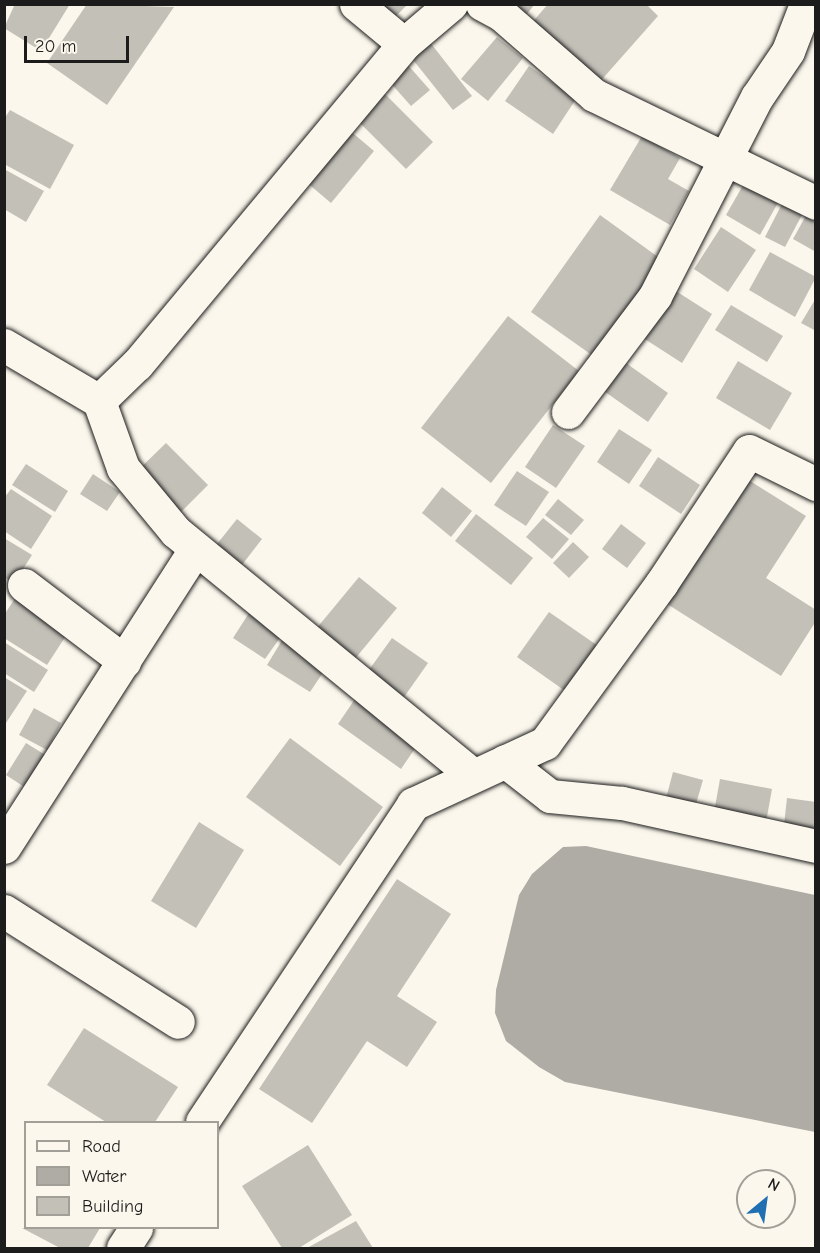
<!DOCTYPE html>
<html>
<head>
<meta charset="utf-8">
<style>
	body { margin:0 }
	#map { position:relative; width:820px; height:1253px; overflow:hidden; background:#fbf7ec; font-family:"Comic Neue",sans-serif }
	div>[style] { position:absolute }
	.water>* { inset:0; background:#afaca5 }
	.building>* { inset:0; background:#c3c0b8 }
	.roads { filter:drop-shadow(0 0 2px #1c1c1c) drop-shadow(0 0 2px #1c1c1c) }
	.minor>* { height:33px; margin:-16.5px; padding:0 16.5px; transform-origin:16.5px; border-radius:16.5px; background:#fbf7ec }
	span { translate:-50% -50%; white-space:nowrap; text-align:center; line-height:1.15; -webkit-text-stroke:4.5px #fbf7ec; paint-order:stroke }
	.frame { position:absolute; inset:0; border:6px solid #1c1c1c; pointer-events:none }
	.legend { position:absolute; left:24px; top:1121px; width:195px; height:108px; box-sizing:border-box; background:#fbf7ec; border:2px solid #a29f99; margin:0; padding:8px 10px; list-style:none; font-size:18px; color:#1c1c1c }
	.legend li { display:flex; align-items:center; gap:12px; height:30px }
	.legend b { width:30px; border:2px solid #a29f99 }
	.north { position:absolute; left:736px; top:1169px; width:60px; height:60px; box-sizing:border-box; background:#fbf7ec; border:2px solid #a29f99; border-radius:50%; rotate:29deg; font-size:16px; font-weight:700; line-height:24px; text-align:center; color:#1c1c1c }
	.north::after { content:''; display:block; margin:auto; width:21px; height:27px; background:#1f6fb2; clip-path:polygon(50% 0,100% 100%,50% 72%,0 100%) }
	.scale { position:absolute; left:24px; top:36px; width:105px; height:27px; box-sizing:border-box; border:3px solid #1c1c1c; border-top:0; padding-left:8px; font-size:18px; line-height:21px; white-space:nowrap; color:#1c1c1c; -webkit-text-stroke:4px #fbf7ec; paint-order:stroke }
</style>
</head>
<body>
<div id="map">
	<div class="water">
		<i style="clip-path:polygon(586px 846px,815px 895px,815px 1132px,565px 1082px,539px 1067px,506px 1041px,495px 1013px,496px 990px,519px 895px,532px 874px,563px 847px)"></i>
	</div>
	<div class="building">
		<i style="clip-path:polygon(15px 4px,70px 4px,41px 51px,4px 28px)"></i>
		<i style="clip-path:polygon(87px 4px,174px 7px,107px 105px,47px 63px)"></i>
		<i style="clip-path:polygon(363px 4px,408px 4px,386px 26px)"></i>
		<i style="clip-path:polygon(513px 4px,535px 4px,526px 15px)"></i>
		<i style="clip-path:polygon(548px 4px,646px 4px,658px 16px,597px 85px,530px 25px)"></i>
		<i style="clip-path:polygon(497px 37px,523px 58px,488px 101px,461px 79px)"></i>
		<i style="clip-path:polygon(429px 41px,472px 96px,453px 110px,410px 56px)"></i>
		<i style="clip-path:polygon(407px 64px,430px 90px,411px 106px,388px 80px)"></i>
		<i style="clip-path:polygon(529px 66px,576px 99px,553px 134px,505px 101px)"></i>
		<i style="clip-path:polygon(384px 93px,433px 142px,406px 169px,357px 120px)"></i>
		<i style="clip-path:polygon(10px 110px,74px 145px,50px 189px,4px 164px,4px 119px)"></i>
		<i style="clip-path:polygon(348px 129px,374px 151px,331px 203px,305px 181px)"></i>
		<i style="clip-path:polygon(642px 136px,680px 158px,668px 179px,689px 191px,670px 225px,610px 190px)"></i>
		<i style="clip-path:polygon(4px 169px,44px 191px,26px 222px,4px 209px)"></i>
		<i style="clip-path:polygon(746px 180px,780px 199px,760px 235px,726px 215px)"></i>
		<i style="clip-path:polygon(785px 198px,805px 209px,785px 247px,765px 237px)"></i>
		<i style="clip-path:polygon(809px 210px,816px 214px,816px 252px,793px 239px)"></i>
		<i style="clip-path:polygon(600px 215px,665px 262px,596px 358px,531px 312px)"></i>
		<i style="clip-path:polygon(721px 227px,756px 250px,728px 292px,694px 269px)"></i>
		<i style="clip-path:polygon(770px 252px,816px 277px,795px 317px,749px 290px)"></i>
		<i style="clip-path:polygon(668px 286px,712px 314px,682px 363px,637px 334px)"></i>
		<i style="clip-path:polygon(816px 298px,816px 331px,801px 323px)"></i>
		<i style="clip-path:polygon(731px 305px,783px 336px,767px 362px,715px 330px)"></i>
		<i style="clip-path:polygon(508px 316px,579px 371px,491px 483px,421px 428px)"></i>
		<i style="clip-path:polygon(619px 358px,668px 393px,648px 422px,598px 387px)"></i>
		<i style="clip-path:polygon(738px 361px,792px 393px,770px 430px,716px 398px)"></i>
		<i style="clip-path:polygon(553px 425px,585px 446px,556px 488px,525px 467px)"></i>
		<i style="clip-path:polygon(619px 429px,652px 450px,629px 484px,597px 462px)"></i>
		<i style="clip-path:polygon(166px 443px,208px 485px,174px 519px,131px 477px)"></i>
		<i style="clip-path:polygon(658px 457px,700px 485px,681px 514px,639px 486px)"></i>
		<i style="clip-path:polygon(26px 464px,68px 491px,55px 512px,12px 485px)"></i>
		<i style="clip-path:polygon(517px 471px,549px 492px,526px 526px,494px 505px)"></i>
		<i style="clip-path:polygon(93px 474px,120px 492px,107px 511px,80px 494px)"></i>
		<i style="clip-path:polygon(750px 481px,806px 516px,766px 578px,816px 610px,816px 621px,781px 676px,664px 602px,708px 531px,715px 536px)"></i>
		<i style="clip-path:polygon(442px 487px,472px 511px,451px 537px,422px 513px)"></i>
		<i style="clip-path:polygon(11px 489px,52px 516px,31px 549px,4px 531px,4px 498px)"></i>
		<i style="clip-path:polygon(558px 499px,584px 520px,571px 535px,545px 515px)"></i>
		<i style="clip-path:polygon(476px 514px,533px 558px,511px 585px,455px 541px)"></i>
		<i style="clip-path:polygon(543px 518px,569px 539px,552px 559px,526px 537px)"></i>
		<i style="clip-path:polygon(237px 519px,262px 539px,238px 570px,213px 549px)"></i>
		<i style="clip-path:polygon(621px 524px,646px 543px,627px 568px,602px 549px)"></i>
		<i style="clip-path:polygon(4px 538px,32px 555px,14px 583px,4px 577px)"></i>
		<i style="clip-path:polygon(573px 542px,589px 557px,569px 578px,553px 563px)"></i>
		<i style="clip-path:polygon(359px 577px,397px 608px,354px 660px,316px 629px)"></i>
		<i style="clip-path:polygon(16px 597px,69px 631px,47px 665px,4px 638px,4px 615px)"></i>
		<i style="clip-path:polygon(251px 610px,284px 632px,265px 659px,233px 638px)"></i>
		<i style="clip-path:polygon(549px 612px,601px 648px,568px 693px,517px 657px)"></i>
		<i style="clip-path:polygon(284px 637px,328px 665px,310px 692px,267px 665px)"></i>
		<i style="clip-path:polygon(392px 638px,428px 663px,402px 700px,366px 674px)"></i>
		<i style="clip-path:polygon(4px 642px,48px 670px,34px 692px,4px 673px)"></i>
		<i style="clip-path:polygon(4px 677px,27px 691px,4px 726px)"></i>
		<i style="clip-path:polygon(355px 699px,418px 744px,401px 769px,338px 724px)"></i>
		<i style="clip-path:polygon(34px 708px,61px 723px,47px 750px,19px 735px)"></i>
		<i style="clip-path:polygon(290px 738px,383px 807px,340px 866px,246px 797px)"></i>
		<i style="clip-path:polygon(26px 743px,55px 761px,35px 794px,6px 775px)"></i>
		<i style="clip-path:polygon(673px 772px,703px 780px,693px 814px,664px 806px)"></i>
		<i style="clip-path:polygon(720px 779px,772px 789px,765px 828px,713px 818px)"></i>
		<i style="clip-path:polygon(787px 798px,816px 802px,816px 839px,783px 834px)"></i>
		<i style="clip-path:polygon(199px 822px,244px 850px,196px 928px,151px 901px)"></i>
		<i style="clip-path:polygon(397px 879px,451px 914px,397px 996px,437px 1022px,407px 1067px,367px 1041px,312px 1123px,259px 1089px)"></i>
		<i style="clip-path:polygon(84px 1028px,178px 1087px,155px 1122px,106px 1122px,47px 1085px)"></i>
		<i style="clip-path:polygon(308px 1145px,352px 1215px,299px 1248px,282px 1248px,242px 1186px)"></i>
		<i style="clip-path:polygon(356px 1221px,373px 1248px,307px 1248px)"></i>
		<i style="clip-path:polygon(22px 1228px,100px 1228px,88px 1248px,60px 1248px)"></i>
	</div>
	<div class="roads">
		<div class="minor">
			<i style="left:356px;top:4px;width:62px;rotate:39.8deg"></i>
			<i style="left:404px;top:44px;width:62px;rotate:-40.4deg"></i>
			<i style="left:482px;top:4px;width:21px;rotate:28deg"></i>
			<i style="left:501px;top:14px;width:123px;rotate:41.1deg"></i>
			<i style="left:594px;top:95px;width:247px;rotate:25.9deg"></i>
			<i style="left:404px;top:44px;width:417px;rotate:129.8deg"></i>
			<i style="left:137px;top:364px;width:53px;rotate:135.8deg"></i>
			<i style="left:99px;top:401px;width:71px;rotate:70.3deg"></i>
			<i style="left:123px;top:468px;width:83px;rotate:50.4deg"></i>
			<i style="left:176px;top:532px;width:384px;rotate:39.3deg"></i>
			<i style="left:4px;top:345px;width:110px;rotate:30.5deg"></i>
			<i style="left:568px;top:412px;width:145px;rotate:-53.1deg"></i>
			<i style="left:655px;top:296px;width:224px;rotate:-62.9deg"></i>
			<i style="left:757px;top:97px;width:55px;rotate:-56deg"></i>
			<i style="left:788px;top:51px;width:50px;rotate:-69deg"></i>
			<i style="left:24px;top:585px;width:126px;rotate:37.2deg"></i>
			<i style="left:505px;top:761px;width:57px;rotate:37.9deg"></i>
			<i style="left:550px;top:796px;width:72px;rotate:5.6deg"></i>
			<i style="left:622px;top:803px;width:199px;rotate:12.5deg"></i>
			<i style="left:4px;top:847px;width:354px;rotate:-57.3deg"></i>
			<i style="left:4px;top:911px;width:206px;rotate:32.5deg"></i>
			<i style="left:202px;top:1122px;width:382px;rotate:-56.4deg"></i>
			<i style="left:413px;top:804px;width:145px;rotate:-24.8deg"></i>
			<i style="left:545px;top:743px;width:197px;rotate:-53.9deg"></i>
			<i style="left:661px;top:584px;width:159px;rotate:-56.5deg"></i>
			<i style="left:749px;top:451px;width:75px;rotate:26.2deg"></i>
			<i style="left:123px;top:1248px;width:24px;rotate:-57deg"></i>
		</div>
	</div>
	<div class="frame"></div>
	<ul class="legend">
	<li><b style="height:8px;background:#fbf7ec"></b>Road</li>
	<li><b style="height:16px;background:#afaca5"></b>Water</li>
	<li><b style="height:16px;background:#c3c0b8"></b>Building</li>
	</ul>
	<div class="north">N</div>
	<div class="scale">20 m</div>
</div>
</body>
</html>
